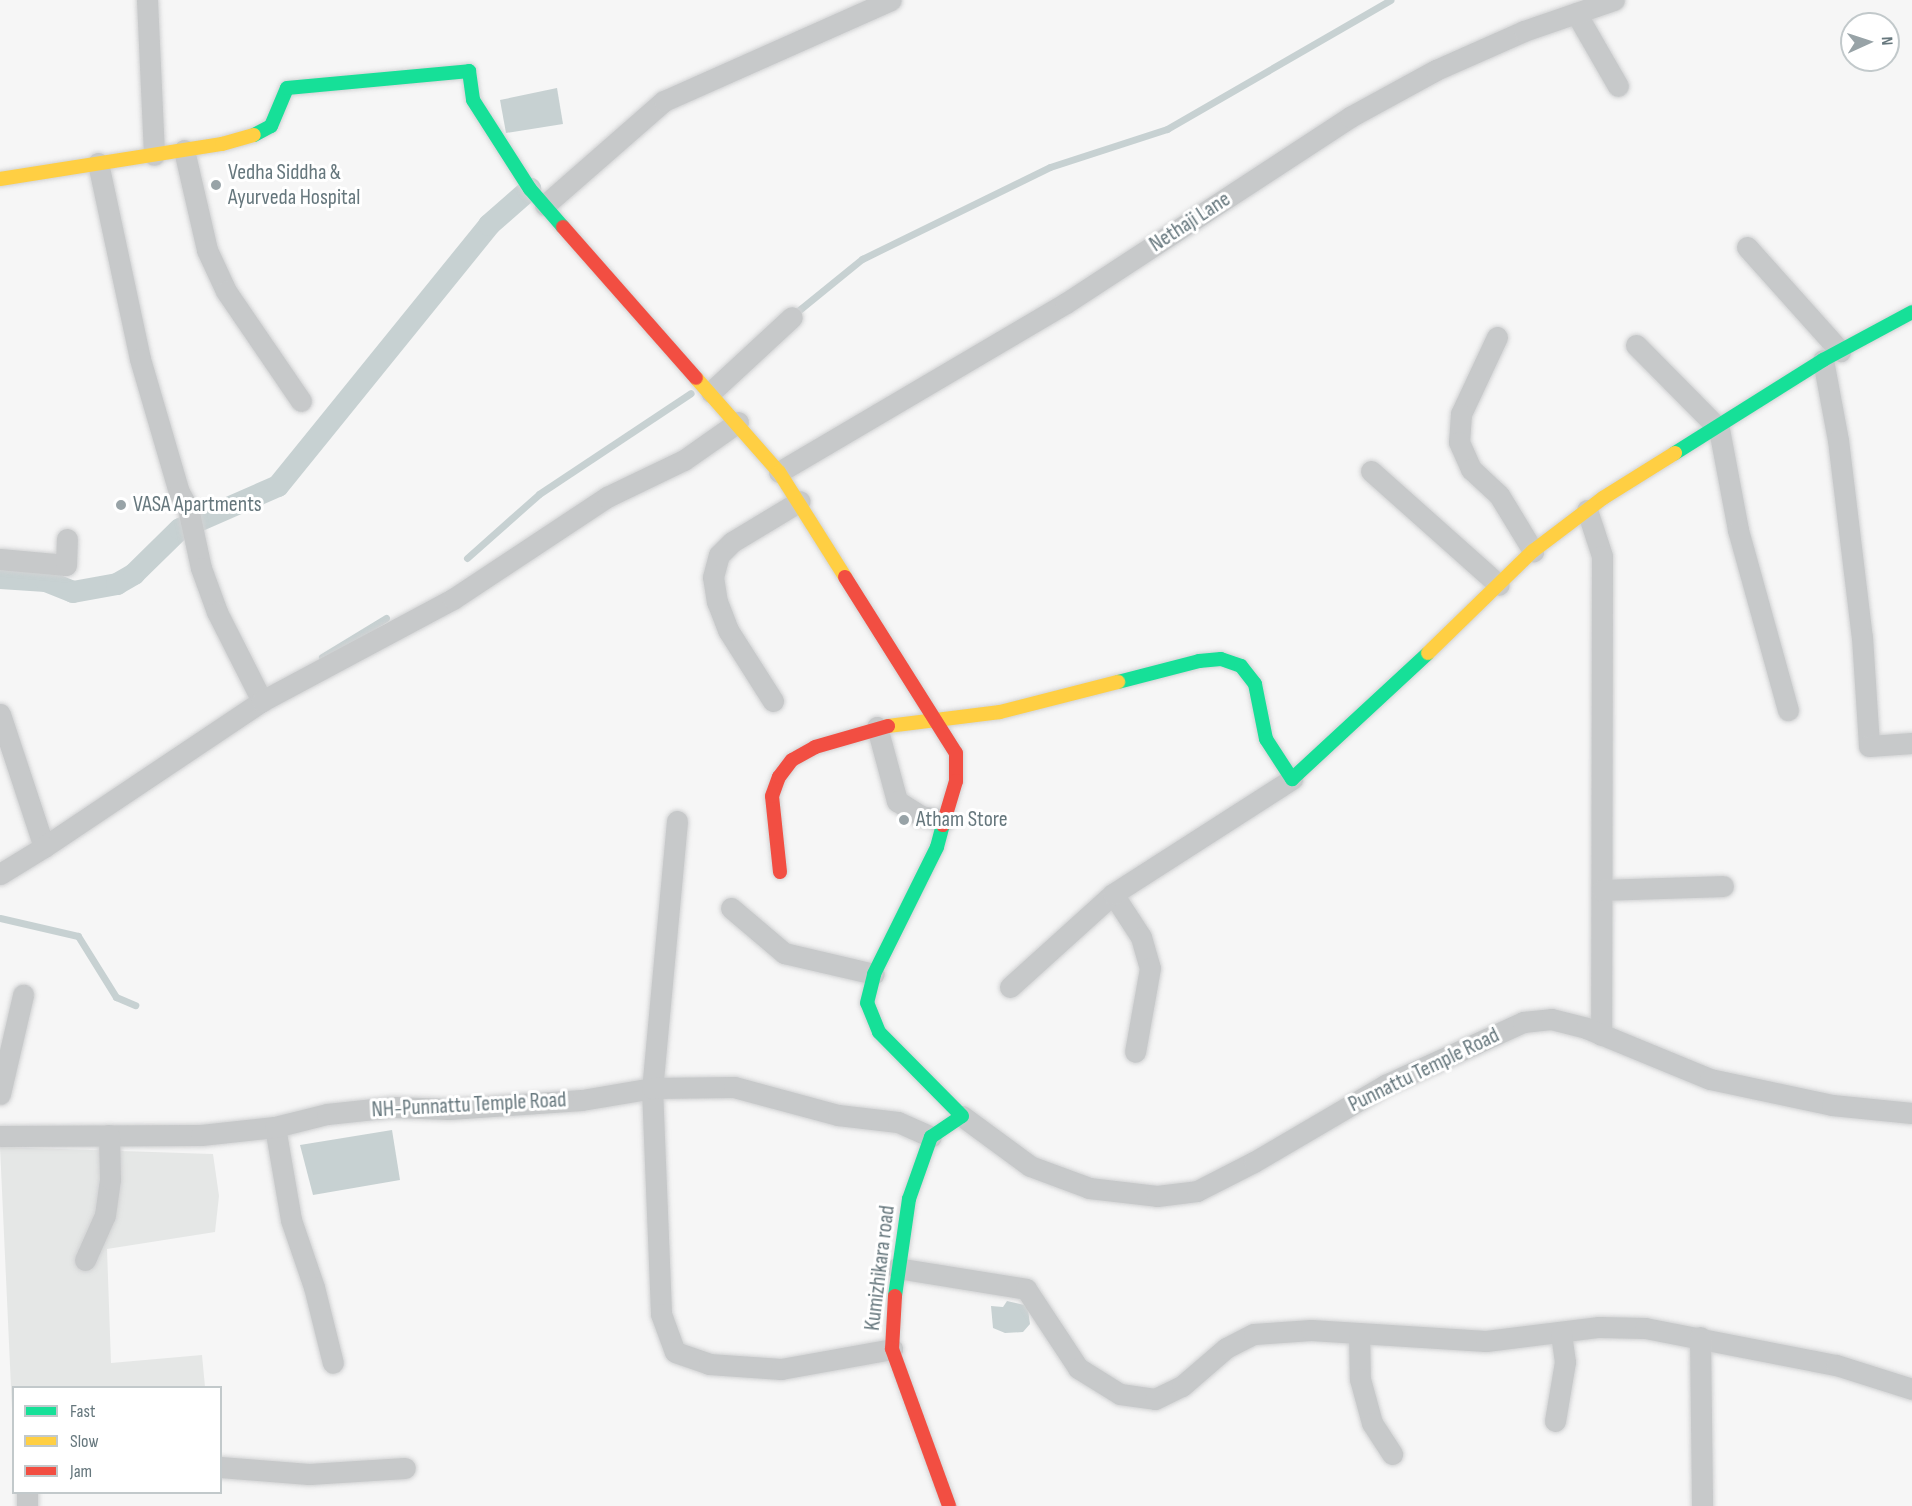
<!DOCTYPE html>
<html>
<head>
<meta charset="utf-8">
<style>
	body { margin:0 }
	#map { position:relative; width:1912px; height:1506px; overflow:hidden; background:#f6f6f6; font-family:"Sofia Sans Condensed",sans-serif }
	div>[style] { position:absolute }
	.built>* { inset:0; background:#e5e7e6 }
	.water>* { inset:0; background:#c7d1d2 }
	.stream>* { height:7px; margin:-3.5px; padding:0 3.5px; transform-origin:3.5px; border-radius:3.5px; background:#c7d1d2 }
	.canal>* { height:22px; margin:-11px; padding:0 11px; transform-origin:11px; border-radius:11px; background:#c7d1d2 }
	.roads { filter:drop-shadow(0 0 2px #d1d2d3) drop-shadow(0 0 2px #d1d2d3) }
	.street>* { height:21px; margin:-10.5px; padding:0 10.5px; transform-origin:10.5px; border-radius:10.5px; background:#c7c9ca }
	.fast>* { height:14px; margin:-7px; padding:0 7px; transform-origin:7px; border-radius:7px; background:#16e098 }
	.slow>* { height:14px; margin:-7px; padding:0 7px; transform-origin:7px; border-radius:7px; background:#ffcf43 }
	.jam>* { height:14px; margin:-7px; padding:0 7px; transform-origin:7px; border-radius:7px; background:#f24e42 }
	.dots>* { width:16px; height:16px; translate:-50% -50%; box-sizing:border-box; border:3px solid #fff; border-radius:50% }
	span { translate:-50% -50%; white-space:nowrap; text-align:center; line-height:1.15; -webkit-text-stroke:6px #fff; paint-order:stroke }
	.poi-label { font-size:22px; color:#66777d }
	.left { translate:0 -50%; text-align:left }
	.street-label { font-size:22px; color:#66777d }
	.legend { position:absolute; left:12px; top:1386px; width:210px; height:108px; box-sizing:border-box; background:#fff; border:2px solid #c2c9cb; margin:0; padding:8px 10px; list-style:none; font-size:18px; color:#66777d }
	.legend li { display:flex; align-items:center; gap:12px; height:30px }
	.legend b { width:30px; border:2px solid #c2c9cb }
	.north { position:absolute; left:1840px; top:12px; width:60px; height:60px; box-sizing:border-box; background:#fff; border:2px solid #c2c9cb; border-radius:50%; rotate:87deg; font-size:16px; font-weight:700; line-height:24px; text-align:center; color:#66777d }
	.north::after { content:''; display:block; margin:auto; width:21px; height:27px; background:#98a3a7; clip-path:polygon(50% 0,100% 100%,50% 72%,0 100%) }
</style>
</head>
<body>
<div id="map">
	<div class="built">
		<i style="clip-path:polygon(0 1147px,213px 1154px,219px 1196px,215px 1232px,107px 1249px,111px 1363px,202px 1355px,205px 1387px,14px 1388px,12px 1409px)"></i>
	</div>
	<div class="water">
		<i style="clip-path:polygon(557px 88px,563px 124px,506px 133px,500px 100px)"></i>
		<i style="clip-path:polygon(392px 1130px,400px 1180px,313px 1195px,300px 1145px)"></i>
		<i style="clip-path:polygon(1007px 1301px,1024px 1305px,1028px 1309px,1030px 1324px,1023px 1332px,1005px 1333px,993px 1328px,991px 1306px,1003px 1307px)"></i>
	</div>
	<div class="stream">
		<i style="left:793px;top:315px;width:89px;rotate:-39.1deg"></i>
		<i style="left:862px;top:259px;width:209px;rotate:-26.1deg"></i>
		<i style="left:1050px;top:167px;width:123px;rotate:-18deg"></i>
		<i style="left:1167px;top:129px;width:258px;rotate:-30deg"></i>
		<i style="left:467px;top:558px;width:96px;rotate:-41.6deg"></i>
		<i style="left:539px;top:494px;width:182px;rotate:-33.6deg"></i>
		<i style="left:322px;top:657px;width:75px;rotate:-31.4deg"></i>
		<i style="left:0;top:918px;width:80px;rotate:13deg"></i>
		<i style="left:78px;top:936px;width:72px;rotate:58.1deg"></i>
		<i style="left:116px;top:997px;width:21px;rotate:23deg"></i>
	</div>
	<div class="canal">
		<i style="left:0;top:578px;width:46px;rotate:3.7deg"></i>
		<i style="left:46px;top:581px;width:29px;rotate:22deg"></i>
		<i style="left:73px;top:592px;width:45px;rotate:-10.3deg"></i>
		<i style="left:117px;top:584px;width:20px;rotate:-30deg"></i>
		<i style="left:134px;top:574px;width:64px;rotate:-44.4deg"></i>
		<i style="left:180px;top:529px;width:107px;rotate:-23.7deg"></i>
		<i style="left:278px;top:486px;width:336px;rotate:-51deg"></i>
		<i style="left:489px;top:225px;width:55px;rotate:-41.3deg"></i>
	</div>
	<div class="roads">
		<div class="street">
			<i style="left:147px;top:0;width:155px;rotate:87.4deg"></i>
			<i style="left:1576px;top:13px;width:84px;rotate:60.1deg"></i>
			<i style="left:184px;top:150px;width:103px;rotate:77deg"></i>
			<i style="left:207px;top:250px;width:45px;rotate:65.1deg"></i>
			<i style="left:226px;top:291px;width:133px;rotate:55.7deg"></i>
			<i style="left:98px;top:163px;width:200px;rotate:77.9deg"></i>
			<i style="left:140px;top:359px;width:139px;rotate:73.7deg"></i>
			<i style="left:179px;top:492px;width:18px;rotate:61deg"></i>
			<i style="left:188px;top:508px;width:61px;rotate:77.8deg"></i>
			<i style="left:201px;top:568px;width:47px;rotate:70deg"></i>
			<i style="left:217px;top:612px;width:100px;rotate:63.2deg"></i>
			<i style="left:545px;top:205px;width:158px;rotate:-41.2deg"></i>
			<i style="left:664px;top:101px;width:248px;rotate:-24deg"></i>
			<i style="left:1747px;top:247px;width:140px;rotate:48.2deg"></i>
			<i style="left:1497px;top:337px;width:85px;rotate:115.1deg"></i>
			<i style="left:1461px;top:414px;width:28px;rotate:94deg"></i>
			<i style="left:1459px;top:442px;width:30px;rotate:66deg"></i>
			<i style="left:1471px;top:469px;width:38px;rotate:43deg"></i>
			<i style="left:1499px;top:495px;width:66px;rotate:58.7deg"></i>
			<i style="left:1636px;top:345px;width:118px;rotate:45.3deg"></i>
			<i style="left:1719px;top:429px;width:103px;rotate:79.3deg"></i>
			<i style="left:1738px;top:530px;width:187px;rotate:74.5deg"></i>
			<i style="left:1823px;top:360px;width:81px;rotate:79.4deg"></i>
			<i style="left:1838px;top:440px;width:198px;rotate:83.1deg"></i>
			<i style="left:1862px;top:637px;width:109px;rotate:86.3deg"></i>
			<i style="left:1869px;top:746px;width:43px;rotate:-4deg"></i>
			<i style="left:711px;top:392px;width:110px;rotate:-42.8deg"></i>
			<i style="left:1371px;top:471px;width:171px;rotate:41.7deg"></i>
			<i style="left:779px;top:472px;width:333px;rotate:-30.5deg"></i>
			<i style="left:1066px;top:303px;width:339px;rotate:-33.2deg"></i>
			<i style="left:1350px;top:117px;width:98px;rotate:-28.7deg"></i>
			<i style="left:1436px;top:70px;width:96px;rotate:-23.9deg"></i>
			<i style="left:1524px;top:31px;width:95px;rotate:-19deg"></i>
			<i style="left:1587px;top:510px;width:48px;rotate:71.9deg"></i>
			<i style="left:1602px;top:556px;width:479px;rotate:90.1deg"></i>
			<i style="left:0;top:559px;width:66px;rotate:5.2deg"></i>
			<i style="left:66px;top:565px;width:26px;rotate:-88deg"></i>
			<i style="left:773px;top:701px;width:84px;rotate:-122.4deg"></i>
			<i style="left:728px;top:630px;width:30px;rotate:-111deg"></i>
			<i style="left:717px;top:602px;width:25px;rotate:-99deg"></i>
			<i style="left:713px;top:577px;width:23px;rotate:-75deg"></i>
			<i style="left:719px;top:555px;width:18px;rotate:-45deg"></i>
			<i style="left:732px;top:542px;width:79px;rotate:-31.1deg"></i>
			<i style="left:0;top:714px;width:140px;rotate:71.7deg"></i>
			<i style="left:44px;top:847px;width:262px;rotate:-33.8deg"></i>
			<i style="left:262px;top:701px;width:217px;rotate:-28.1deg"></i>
			<i style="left:453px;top:599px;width:185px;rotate:-33.5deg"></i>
			<i style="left:607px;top:497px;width:85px;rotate:-25.7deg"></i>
			<i style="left:684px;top:460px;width:66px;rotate:-35.1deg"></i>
			<i style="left:877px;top:727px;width:77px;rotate:74.9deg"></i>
			<i style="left:897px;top:801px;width:28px;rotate:32deg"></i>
			<i style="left:921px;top:816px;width:24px;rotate:9deg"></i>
			<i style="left:677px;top:821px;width:268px;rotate:95.3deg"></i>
			<i style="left:652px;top:1088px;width:226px;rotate:87.7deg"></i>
			<i style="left:661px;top:1314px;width:40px;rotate:69.8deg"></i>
			<i style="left:675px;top:1352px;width:36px;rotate:19deg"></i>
			<i style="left:709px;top:1364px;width:72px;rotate:4deg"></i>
			<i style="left:781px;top:1369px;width:113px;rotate:-10.2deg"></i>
			<i style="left:0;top:874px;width:52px;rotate:-31.5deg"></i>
			<i style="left:1602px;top:890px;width:121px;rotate:-1.9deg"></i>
			<i style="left:1113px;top:894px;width:51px;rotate:56.9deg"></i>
			<i style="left:1141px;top:937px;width:32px;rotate:74deg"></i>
			<i style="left:1150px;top:968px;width:85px;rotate:100.1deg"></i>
			<i style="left:731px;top:908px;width:70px;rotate:40.3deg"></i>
			<i style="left:784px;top:953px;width:92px;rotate:13.1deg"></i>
			<i style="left:1010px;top:987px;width:139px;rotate:-42.1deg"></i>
			<i style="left:1113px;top:894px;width:213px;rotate:-32.7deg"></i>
			<i style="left:0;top:1094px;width:102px;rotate:-76.9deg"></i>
			<i style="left:962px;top:1116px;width:84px;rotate:36.3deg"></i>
			<i style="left:1030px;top:1166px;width:63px;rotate:20.4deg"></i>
			<i style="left:1089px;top:1188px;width:68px;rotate:6.7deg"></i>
			<i style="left:1157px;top:1196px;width:40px;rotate:-7.1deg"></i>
			<i style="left:1197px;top:1191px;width:64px;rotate:-27deg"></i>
			<i style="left:1254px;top:1162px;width:152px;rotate:-30.4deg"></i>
			<i style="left:1385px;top:1085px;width:152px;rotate:-24.5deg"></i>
			<i style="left:1523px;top:1022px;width:28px;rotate:-6deg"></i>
			<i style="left:1551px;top:1019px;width:36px;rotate:14deg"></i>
			<i style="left:1586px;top:1028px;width:134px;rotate:22.4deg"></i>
			<i style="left:1710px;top:1079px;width:125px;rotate:12deg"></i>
			<i style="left:1832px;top:1105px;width:80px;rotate:5.7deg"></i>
			<i style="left:275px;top:1127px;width:94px;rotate:80.2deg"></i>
			<i style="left:291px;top:1220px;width:71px;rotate:71.1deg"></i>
			<i style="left:314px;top:1287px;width:78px;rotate:76deg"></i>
			<i style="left:0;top:1136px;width:201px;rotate:-0.3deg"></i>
			<i style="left:201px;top:1135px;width:74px;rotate:-6.2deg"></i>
			<i style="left:275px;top:1127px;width:54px;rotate:-14deg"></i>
			<i style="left:327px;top:1114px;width:66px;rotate:-6.1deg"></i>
			<i style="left:393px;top:1107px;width:56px;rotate:2deg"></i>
			<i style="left:449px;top:1109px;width:133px;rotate:-3.9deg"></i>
			<i style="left:582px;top:1100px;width:71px;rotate:-9.7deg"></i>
			<i style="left:652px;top:1088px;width:82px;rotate:-0.7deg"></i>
			<i style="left:734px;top:1087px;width:108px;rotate:15.1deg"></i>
			<i style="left:838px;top:1115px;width:60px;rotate:6.7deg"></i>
			<i style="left:898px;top:1122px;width:36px;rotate:24deg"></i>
			<i style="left:85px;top:1260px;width:49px;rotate:-66deg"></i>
			<i style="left:105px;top:1215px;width:36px;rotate:-82deg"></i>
			<i style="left:110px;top:1179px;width:44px;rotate:-91.3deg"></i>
			<i style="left:897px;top:1268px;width:131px;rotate:9.2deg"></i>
			<i style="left:1026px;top:1289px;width:95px;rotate:56.6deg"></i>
			<i style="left:1078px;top:1368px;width:49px;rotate:31.8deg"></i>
			<i style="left:1120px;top:1394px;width:35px;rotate:8deg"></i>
			<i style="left:1155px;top:1399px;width:30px;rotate:-26deg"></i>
			<i style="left:1182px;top:1386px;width:58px;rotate:-40.8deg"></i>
			<i style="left:1226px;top:1348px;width:31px;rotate:-27deg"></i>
			<i style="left:1254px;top:1334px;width:57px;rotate:-4deg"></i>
			<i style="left:1311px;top:1330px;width:175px;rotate:3.6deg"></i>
			<i style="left:1486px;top:1341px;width:114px;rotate:-7.1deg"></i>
			<i style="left:1599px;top:1327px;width:46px;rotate:1.2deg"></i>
			<i style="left:1645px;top:1328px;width:195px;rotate:11deg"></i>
			<i style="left:1836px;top:1365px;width:80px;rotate:17.5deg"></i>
			<i style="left:1359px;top:1333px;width:46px;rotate:88.8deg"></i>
			<i style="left:1360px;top:1379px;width:46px;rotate:74.7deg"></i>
			<i style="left:1372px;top:1423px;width:37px;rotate:57deg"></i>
			<i style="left:1700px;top:1337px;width:169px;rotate:89.3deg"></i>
			<i style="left:1555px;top:1421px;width:60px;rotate:-80.4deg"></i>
			<i style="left:1565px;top:1362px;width:29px;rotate:-98deg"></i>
			<i style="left:220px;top:1467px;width:89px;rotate:4.5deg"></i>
			<i style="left:309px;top:1474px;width:96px;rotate:-3.6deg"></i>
			<i style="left:27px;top:1506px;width:14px;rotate:-90deg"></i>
		</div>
		<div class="fast">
			<i style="left:254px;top:135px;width:19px;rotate:-28deg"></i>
			<i style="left:271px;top:126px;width:41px;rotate:-67.2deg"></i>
			<i style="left:287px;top:88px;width:183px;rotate:-5.3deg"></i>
			<i style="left:469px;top:71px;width:29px;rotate:82deg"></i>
			<i style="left:473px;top:100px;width:106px;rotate:57.4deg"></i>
			<i style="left:530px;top:189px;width:50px;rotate:49deg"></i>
			<i style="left:1675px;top:453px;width:175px;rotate:-32.1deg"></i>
			<i style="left:1823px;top:360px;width:101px;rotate:-28.3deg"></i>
			<i style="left:1118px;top:682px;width:84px;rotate:-14.5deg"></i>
			<i style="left:1199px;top:661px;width:22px;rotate:-5deg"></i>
			<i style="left:1221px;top:659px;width:21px;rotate:19deg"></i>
			<i style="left:1241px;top:666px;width:23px;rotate:52deg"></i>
			<i style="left:1255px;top:684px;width:56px;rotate:78.7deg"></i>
			<i style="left:1266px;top:739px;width:48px;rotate:57deg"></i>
			<i style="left:1292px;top:779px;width:185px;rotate:-42.8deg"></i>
			<i style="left:895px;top:1296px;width:98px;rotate:-81.8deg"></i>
			<i style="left:909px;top:1199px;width:66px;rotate:-70.5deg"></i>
			<i style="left:931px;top:1137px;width:37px;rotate:-34deg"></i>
			<i style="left:962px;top:1116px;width:118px;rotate:-134.7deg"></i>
			<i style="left:879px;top:1032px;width:31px;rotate:-112deg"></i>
			<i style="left:867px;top:1003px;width:30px;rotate:-76deg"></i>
			<i style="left:874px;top:974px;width:142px;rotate:-63.6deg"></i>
			<i style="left:937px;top:847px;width:23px;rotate:-75deg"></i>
		</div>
		<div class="slow">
			<i style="left:0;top:179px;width:225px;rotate:-9deg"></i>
			<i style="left:222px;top:144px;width:33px;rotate:-16deg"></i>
			<i style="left:696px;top:378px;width:125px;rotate:48.6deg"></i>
			<i style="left:779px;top:472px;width:124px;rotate:57.8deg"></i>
			<i style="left:1428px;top:653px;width:146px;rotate:-44.2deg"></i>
			<i style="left:1533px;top:551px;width:88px;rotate:-37.1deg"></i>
			<i style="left:1603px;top:498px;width:85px;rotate:-32deg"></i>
			<i style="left:888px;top:726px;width:113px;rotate:-7.1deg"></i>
			<i style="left:1000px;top:712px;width:122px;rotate:-14.3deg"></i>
		</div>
		<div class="jam">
			<i style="left:563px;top:227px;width:201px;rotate:48.6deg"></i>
			<i style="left:845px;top:577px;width:208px;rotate:57.8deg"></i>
			<i style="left:956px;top:753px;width:28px;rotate:90deg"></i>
			<i style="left:956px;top:781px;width:46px;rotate:106.5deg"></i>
			<i style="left:780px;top:872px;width:76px;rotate:-96deg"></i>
			<i style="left:772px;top:796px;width:20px;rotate:-70deg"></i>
			<i style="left:779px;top:777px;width:21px;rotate:-53deg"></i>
			<i style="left:792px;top:760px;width:26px;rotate:-29deg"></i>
			<i style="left:815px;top:747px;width:76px;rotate:-16deg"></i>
			<i style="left:895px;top:1296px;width:53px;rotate:93.2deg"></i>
			<i style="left:892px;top:1349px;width:167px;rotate:70deg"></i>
		</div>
	</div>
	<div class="dots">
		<i style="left:216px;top:185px;background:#98a3a7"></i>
		<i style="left:121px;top:505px;background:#98a3a7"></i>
		<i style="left:904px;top:820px;background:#98a3a7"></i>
	</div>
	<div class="poi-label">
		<span class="left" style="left:228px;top:185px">Vedha Siddha &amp;<br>Ayurveda Hospital</span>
		<span class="left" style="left:133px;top:505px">VASA Apartments</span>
		<span class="left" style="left:916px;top:820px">Atham Store</span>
	</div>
	<div class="street-label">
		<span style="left:1190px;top:222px;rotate:-33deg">Nethaji Lane</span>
		<span style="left:1424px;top:1070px;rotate:-26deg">Punnattu Temple Road</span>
		<span style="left:469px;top:1105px;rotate:-3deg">NH-Punnattu Temple Road</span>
		<span style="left:880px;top:1268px;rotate:-83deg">Kumizhikara road</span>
	</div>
	<ul class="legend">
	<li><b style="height:8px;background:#16e098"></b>Fast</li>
	<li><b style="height:8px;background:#ffcf43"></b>Slow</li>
	<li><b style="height:8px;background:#f24e42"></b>Jam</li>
	</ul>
	<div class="north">N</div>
</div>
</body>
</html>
